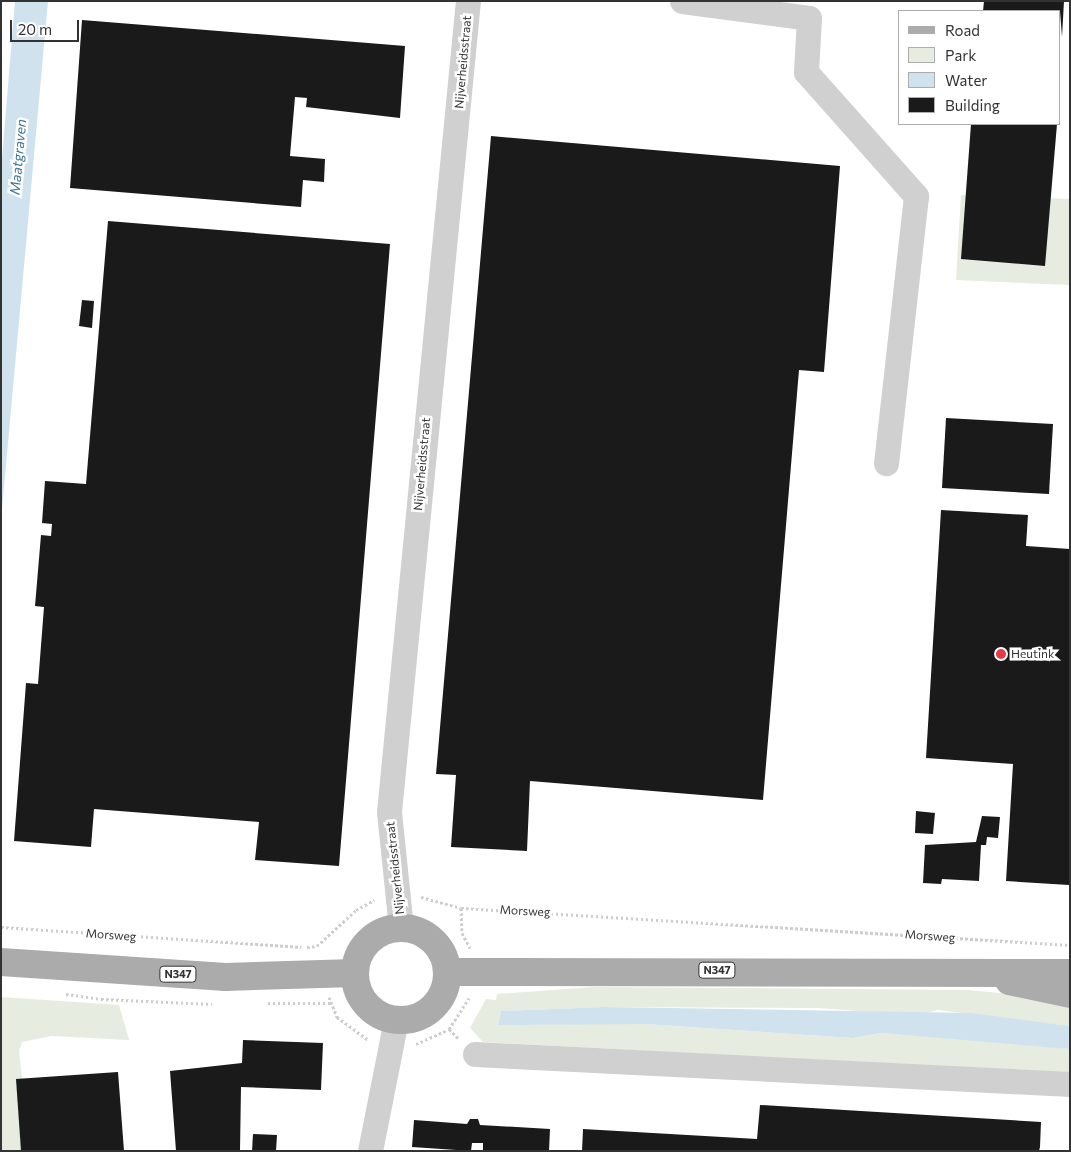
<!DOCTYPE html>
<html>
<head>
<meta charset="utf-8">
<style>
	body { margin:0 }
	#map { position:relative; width:1071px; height:1152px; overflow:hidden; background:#fff; font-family:Commissioner,sans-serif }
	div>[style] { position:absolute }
	.green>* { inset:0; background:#e6ecdf }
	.water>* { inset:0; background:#cfe2ee }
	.building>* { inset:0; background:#1a1a1a }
	.path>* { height:3px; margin-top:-1.5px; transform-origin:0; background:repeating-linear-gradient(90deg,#cdcdcd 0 2.5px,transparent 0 5px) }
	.minor>* { height:25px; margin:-12.5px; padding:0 12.5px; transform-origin:12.5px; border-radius:12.5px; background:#d0d0d0 }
	.major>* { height:28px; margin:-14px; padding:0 14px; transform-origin:14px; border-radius:14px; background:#ababab }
	.major>.ring { margin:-14px; padding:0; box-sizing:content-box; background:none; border:28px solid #ababab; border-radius:50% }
	.dots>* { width:14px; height:14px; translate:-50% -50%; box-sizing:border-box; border:2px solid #fff; border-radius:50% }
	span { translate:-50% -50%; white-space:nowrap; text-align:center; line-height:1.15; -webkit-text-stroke:5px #fff; paint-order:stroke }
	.shield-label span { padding:1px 4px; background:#fff; border:1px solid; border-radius:4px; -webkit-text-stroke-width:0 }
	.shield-label { font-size:11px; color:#333; font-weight:700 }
	.street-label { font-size:12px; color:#333 }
	.poi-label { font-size:12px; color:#333 }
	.left { translate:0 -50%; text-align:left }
	.water-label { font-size:14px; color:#3f7597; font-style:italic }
	.frame { position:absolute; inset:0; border:2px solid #333; pointer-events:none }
	.legend { position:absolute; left:898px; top:10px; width:162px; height:115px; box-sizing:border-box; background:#fff; border:1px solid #adadad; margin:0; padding:6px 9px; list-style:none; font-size:15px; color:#333 }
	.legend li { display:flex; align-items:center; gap:10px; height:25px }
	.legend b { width:25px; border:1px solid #adadad }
	.scale { position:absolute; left:10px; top:20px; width:69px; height:22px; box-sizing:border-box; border:2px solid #333; border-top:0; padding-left:6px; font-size:15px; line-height:18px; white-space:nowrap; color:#333; -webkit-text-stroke:4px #fff; paint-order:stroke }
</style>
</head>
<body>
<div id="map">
	<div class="green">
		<i style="clip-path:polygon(961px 195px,1070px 199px,1070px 285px,956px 280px)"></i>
		<i style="clip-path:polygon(594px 987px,968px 990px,1021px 995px,1070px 1003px,1070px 1026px,938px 1010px,918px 1015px,817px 1008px,604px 1007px,501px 1011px,498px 1024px,645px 1024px,853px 1038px,881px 1033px,1039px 1045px,1070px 1049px,1070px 1074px,483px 1042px,470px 1028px,486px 999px,496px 1000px,497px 994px)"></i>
		<i style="clip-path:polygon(1px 997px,119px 1005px,129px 1040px,51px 1036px,22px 1042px,19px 1051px,30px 1151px,1px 1151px)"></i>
	</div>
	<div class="water">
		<i style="clip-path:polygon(15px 1px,48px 1px,1px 520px,1px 171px)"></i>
		<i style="clip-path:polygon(604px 1007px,971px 1013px,1070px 1026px,1070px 1049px,881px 1033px,853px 1038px,645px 1024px,498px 1025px,501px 1011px)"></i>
	</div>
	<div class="building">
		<i style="clip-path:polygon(984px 1px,1064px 1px,1062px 37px,1060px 11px,983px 11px)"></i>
		<i style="clip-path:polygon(82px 20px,405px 46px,400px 118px,306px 107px,307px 98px,295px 97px,290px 156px,325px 159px,324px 182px,303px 180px,301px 207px,70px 188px)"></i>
		<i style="clip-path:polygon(971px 124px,1057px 124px,1045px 266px,961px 259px)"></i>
		<i style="clip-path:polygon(491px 136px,840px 166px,824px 372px,799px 370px,763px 800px,530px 781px,527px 851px,451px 847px,456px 775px,436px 774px)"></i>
		<i style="clip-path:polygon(108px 221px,390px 244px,339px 866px,255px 860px,259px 822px,94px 809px,91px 847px,14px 841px,26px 683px,38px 684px,44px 607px,35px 606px,41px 535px,51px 536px,52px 524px,42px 523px,45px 481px,86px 484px)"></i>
		<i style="clip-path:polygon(82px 300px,94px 301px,92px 328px,79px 326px)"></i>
		<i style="clip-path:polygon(946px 418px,1053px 424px,1049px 494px,942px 488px)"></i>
		<i style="clip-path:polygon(941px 510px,1028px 515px,1026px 546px,1070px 549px,1069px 885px,1006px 881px,1013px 764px,926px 758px)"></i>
		<i style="clip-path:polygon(916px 811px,935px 813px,933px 834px,915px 833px)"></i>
		<i style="clip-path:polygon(982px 816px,1000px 817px,998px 838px,987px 837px,986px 845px,981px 845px,979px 881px,942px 879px,941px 884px,923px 883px,925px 845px,976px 842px)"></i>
		<i style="clip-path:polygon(243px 1040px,323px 1043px,321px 1090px,241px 1087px,240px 1151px,176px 1151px,170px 1071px,242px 1063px)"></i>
		<i style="clip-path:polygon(118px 1072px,124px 1151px,21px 1151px,16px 1079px)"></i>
		<i style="clip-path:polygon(760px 1105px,1041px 1122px,1040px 1147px,1039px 1151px,582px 1151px,583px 1129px,757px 1139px)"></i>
		<i style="clip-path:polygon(470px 1119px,478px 1119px,480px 1125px,550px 1129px,549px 1151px,483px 1151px,483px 1143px,472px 1143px,471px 1151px,412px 1147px,414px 1120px,467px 1124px)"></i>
		<i style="clip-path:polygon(253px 1134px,277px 1135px,276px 1151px,252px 1151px)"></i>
	</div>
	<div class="path">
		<i style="left:421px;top:897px;width:41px;rotate:15.4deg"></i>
		<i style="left:461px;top:908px;width:610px;rotate:3.48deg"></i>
		<i style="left:461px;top:908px;width:25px;rotate:88deg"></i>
		<i style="left:462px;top:933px;width:17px;rotate:62deg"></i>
		<i style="left:1px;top:927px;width:301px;rotate:3.8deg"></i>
		<i style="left:307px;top:947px;width:10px;rotate:-6deg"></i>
		<i style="left:317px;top:946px;width:53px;rotate:-42.7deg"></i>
		<i style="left:356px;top:910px;width:21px;rotate:-29deg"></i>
		<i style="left:66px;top:994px;width:35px;rotate:8deg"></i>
		<i style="left:101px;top:999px;width:111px;rotate:2.6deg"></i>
		<i style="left:329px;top:997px;width:22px;rotate:68deg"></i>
		<i style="left:337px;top:1017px;width:39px;rotate:36deg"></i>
		<i style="left:268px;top:1003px;width:63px"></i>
		<i style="left:449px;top:1029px;width:13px;rotate:45deg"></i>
		<i style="left:416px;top:1044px;width:36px;rotate:-24deg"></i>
		<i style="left:449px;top:1029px;width:37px;rotate:-57deg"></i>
	</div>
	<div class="minor">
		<i style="left:682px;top:1px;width:128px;rotate:7.6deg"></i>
		<i style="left:809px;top:18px;width:54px;rotate:93.2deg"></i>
		<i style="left:806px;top:72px;width:166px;rotate:48.4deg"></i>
		<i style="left:916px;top:196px;width:269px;rotate:96.4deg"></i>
		<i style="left:401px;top:928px;width:117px;rotate:-95.9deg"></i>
		<i style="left:389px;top:812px;width:815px;rotate:-84.44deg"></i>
		<i style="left:475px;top:1054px;width:596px;rotate:2.89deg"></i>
		<i style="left:370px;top:1151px;width:134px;rotate:-78.8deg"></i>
	</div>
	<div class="major">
		<i class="ring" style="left:355px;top:928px;width:64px;height:64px"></i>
		<i style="left:1px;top:962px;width:225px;rotate:3.8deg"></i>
		<i style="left:225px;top:977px;width:130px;rotate:-1.8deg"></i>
		<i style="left:447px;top:972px;width:623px;rotate:0.09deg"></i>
		<i style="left:1009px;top:981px;width:62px;rotate:12deg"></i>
	</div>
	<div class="dots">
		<i style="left:1001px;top:654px;background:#e63946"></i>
	</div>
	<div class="shield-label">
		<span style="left:717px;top:970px">N347</span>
		<span style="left:178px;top:974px">N347</span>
	</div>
	<div class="street-label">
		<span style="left:463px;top:62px;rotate:-85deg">Nijverheidsstraat</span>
		<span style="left:422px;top:464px;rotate:-85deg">Nijverheidsstraat</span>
		<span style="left:395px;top:868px;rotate:-96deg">Nijverheidsstraat</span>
		<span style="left:525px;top:911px;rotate:3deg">Morsweg</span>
		<span style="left:111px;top:935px;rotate:4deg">Morsweg</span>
		<span style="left:930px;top:936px;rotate:4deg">Morsweg</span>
	</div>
	<div class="poi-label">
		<span class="left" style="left:1011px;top:654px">Heutink</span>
	</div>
	<div class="water-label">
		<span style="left:18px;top:157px;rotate:-85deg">Maatgraven</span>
	</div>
	<div class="frame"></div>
	<ul class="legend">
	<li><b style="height:6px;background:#ababab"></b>Road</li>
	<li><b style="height:14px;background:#e6ecdf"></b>Park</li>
	<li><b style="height:14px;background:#cfe2ee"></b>Water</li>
	<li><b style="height:14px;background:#1a1a1a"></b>Building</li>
	</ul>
	<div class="scale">20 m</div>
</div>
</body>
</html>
